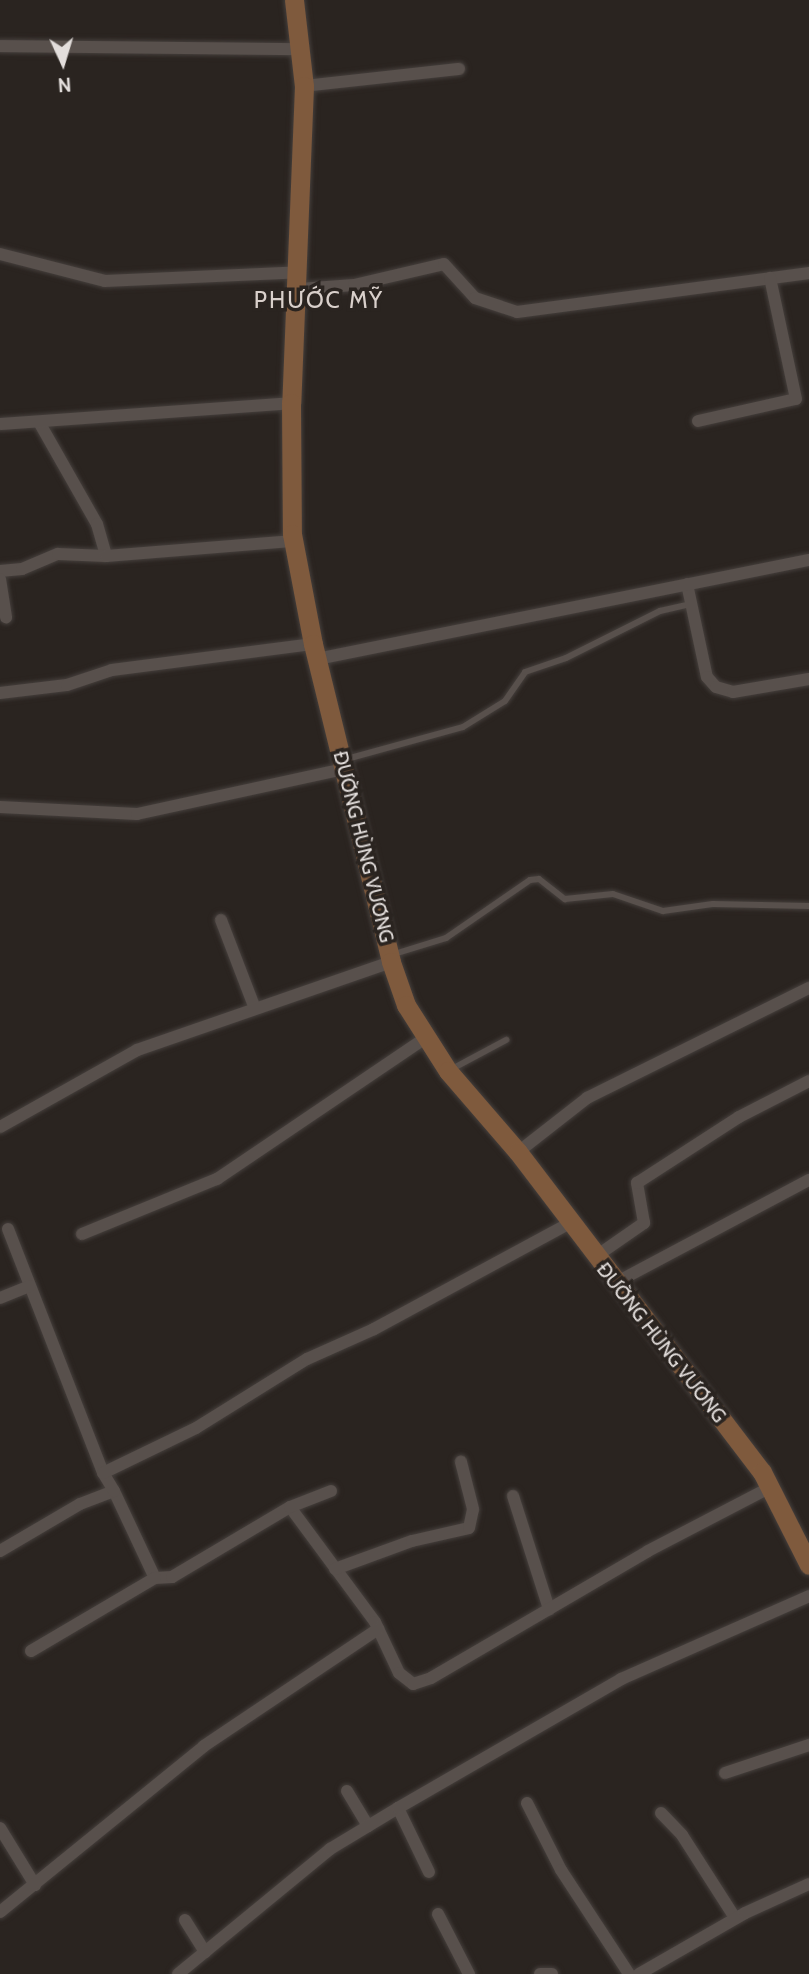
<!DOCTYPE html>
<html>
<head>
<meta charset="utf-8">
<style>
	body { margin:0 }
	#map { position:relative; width:809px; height:1974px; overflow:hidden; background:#2a2420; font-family:Cabin,sans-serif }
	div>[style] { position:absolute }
	.roads { filter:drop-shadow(0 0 2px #453f3c) drop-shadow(0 0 2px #453f3c) }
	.lane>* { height:6px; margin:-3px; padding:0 3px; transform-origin:3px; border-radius:3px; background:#58504c }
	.street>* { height:12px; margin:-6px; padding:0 6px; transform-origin:6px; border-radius:6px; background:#58504c }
	.secondary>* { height:19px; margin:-9.5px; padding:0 9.5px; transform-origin:9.5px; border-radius:9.5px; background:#7f5a3d }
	span { translate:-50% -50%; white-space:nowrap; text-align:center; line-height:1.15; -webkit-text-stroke:7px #2a2420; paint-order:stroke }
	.street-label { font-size:19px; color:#e3dedc }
	.quarter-label { font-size:23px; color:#d9d0cb; letter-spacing:2px }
	.north { position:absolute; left:28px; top:28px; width:70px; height:70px; -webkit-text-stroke:5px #2a2420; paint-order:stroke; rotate:176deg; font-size:19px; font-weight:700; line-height:28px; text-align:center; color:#e3dedc }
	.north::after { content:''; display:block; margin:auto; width:24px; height:32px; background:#e3dedc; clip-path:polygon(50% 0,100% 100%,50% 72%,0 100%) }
</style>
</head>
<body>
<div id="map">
	<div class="roads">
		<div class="lane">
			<i style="left:343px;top:760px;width:124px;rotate:-15.4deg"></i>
			<i style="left:463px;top:727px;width:49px;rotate:-31.8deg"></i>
			<i style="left:505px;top:701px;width:35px;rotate:-55deg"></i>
			<i style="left:525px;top:672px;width:43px;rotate:-18.9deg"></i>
			<i style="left:566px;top:658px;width:105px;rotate:-26.6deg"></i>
			<i style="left:660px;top:611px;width:32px;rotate:-13deg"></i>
			<i style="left:391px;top:955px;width:58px;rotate:-17.2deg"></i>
			<i style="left:446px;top:938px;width:102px;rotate:-34.6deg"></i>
			<i style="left:530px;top:880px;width:9px;rotate:-6deg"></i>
			<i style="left:539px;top:879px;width:33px;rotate:38deg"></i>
			<i style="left:565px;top:899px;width:48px;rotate:-5.9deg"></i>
			<i style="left:613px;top:894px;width:53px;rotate:18.8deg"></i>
			<i style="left:663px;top:911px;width:50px;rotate:-8deg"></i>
			<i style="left:713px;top:904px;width:96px;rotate:1.2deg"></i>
			<i style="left:450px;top:1070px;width:64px;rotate:-28.2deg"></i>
		</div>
		<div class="street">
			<i style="left:0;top:46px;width:297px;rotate:0.6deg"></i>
			<i style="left:304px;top:86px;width:156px;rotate:-6.3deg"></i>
			<i style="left:0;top:254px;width:108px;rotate:14.4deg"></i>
			<i style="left:105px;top:281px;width:195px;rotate:-2.6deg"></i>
			<i style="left:299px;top:289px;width:55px;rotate:-4.2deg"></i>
			<i style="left:354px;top:285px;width:92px;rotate:-13.1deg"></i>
			<i style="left:444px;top:264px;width:46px;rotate:47.6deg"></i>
			<i style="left:475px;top:298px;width:44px;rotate:18.4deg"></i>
			<i style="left:517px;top:312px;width:295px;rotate:-7.6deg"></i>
			<i style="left:698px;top:421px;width:100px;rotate:-12.7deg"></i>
			<i style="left:796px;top:399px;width:124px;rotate:-102.1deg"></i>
			<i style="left:39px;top:422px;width:117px;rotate:60.4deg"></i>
			<i style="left:97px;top:524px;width:33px;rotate:74deg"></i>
			<i style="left:0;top:424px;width:292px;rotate:-4.1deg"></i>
			<i style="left:0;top:571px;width:22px;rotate:-5deg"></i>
			<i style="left:22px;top:569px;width:39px;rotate:-23deg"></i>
			<i style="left:58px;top:554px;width:48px;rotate:2.4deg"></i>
			<i style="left:106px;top:556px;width:189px;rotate:-4.6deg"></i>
			<i style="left:0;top:579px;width:39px;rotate:81deg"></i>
			<i style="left:687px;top:584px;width:95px;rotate:77.9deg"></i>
			<i style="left:707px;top:677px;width:13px;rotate:48deg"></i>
			<i style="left:716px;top:687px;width:18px;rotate:16deg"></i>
			<i style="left:733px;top:692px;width:77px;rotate:-9.7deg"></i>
			<i style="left:317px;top:659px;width:502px;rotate:-11.38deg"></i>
			<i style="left:0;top:693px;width:67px;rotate:-6.8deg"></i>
			<i style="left:67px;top:685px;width:47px;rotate:-18.4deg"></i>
			<i style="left:112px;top:670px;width:203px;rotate:-7.4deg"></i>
			<i style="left:0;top:807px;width:137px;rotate:2.9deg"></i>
			<i style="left:137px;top:814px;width:211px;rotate:-12.3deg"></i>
			<i style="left:221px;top:920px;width:92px;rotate:69deg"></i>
			<i style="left:0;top:1127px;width:157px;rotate:-29.3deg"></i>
			<i style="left:137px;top:1050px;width:269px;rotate:-19.1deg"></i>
			<i style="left:518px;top:1152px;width:88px;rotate:-38deg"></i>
			<i style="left:587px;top:1098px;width:248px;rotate:-26.4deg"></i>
			<i style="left:8px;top:1229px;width:262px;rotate:68.7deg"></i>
			<i style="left:82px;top:1234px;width:146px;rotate:-22.2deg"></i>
			<i style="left:217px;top:1179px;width:251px;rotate:-34.1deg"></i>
			<i style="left:595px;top:1257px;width:60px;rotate:-34.8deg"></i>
			<i style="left:644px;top:1223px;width:41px;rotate:-99.9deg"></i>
			<i style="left:637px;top:1183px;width:121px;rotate:-32.9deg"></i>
			<i style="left:739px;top:1117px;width:79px;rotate:-27.2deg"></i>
			<i style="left:615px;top:1283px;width:220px;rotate:-28deg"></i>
			<i style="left:0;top:1298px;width:32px;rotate:-22deg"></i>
			<i style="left:114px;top:1491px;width:96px;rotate:64.8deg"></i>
			<i style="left:513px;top:1496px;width:119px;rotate:72.3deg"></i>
			<i style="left:290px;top:1507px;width:143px;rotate:53.5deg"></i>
			<i style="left:375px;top:1622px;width:56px;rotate:64.8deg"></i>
			<i style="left:399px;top:1673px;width:18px;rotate:38deg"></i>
			<i style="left:413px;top:1684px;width:19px;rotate:-18deg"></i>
			<i style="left:431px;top:1678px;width:251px;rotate:-30.3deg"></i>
			<i style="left:648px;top:1551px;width:139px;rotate:-27.5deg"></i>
			<i style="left:0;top:1551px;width:93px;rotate:-30.4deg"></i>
			<i style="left:80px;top:1504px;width:36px;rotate:-21deg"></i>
			<i style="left:114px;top:1491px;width:21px;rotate:-121deg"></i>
			<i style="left:103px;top:1473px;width:103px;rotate:-25.8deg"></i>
			<i style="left:196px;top:1428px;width:131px;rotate:-31.9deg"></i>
			<i style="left:307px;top:1359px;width:73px;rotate:-24.1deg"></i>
			<i style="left:374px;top:1329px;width:223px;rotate:-28.4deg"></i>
			<i style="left:335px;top:1569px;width:82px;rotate:-20deg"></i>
			<i style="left:412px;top:1541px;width:58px;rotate:-12.8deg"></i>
			<i style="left:469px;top:1528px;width:19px;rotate:-78deg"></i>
			<i style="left:473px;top:1509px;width:49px;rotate:-104.3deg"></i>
			<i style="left:155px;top:1578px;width:17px;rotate:-3deg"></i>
			<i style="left:172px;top:1577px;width:137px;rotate:-30.7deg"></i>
			<i style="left:290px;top:1507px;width:44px;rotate:-21.3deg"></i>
			<i style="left:31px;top:1651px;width:144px;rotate:-30.5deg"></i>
			<i style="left:725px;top:1773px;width:89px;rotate:-18.4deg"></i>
			<i style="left:347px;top:1791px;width:41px;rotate:59deg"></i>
			<i style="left:527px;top:1803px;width:75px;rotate:63.1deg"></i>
			<i style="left:561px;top:1870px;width:124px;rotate:56.8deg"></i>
			<i style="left:398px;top:1808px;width:71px;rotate:64.2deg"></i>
			<i style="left:661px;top:1813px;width:30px;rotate:46deg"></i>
			<i style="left:682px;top:1835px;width:98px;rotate:57.4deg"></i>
			<i style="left:0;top:1828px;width:67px;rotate:58.4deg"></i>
			<i style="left:0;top:1912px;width:263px;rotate:-39.1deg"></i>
			<i style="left:204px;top:1746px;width:210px;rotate:-33.9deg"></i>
			<i style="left:438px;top:1914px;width:68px;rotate:62.7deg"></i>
			<i style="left:185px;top:1920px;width:38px;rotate:58deg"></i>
			<i style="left:178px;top:1974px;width:197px;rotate:-39.4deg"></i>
			<i style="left:330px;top:1849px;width:79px;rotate:-31.1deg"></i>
			<i style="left:398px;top:1808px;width:258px;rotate:-30deg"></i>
			<i style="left:621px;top:1679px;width:206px;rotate:-23.8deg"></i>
			<i style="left:540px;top:1974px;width:12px"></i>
			<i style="left:639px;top:1974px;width:122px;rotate:-29.9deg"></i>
			<i style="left:745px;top:1913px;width:70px;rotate:-24.4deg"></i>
		</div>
		<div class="secondary">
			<i style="left:294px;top:0;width:87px;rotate:83.4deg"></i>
			<i style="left:304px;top:86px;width:317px;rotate:92.3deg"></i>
			<i style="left:291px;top:403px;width:131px;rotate:89.6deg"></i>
			<i style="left:292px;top:534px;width:112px;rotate:79.2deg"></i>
			<i style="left:313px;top:644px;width:327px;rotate:76.2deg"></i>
			<i style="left:391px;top:962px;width:46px;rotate:70.8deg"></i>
			<i style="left:406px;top:1005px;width:78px;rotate:57.5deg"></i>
			<i style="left:448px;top:1071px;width:107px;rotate:49.2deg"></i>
			<i style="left:518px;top:1152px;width:402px;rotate:52.7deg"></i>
			<i style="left:762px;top:1472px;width:104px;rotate:63.2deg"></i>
		</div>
	</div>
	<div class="street-label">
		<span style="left:363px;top:847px;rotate:76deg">ĐƯỜNG HÙNG VƯƠNG</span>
		<span style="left:661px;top:1343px;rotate:52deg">ĐƯỜNG HÙNG VƯƠNG</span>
	</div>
	<div class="quarter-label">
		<span style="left:319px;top:300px">PHƯỚC MỸ</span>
	</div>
	<div class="north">N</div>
</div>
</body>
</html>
